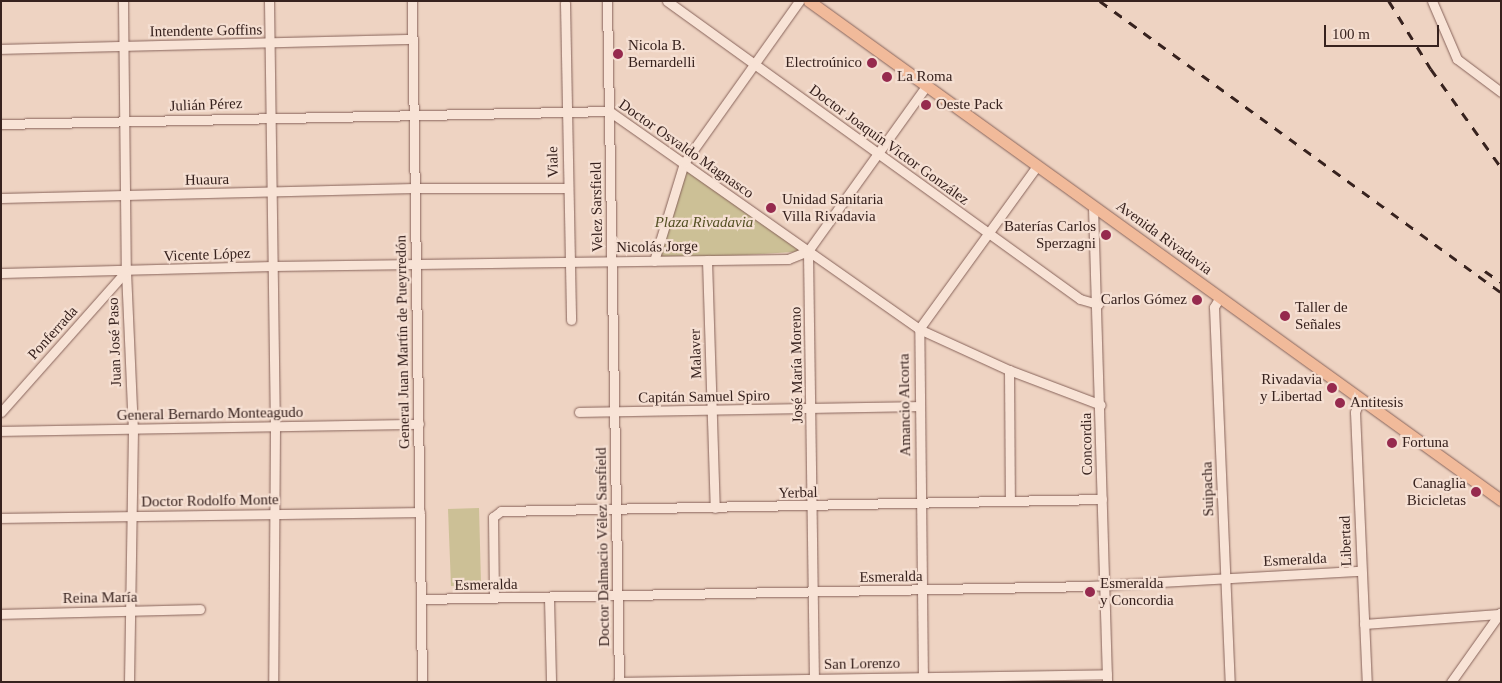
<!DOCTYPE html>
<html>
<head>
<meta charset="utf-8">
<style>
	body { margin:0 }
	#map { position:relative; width:1502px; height:683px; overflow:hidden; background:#eed3c2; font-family:Georgia,serif }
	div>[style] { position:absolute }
	.green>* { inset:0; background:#ccc096 }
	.roads { filter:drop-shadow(0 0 1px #87635a) drop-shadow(0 0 1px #87635a) }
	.minor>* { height:9px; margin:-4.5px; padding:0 4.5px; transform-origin:4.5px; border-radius:4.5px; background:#f8e3d6 }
	.major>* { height:11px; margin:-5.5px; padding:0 5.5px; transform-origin:5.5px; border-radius:5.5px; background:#f1ba9a }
	.rail>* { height:2.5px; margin-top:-1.25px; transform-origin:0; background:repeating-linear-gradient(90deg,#37221e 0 9px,transparent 0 18px) }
	.dots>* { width:14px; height:14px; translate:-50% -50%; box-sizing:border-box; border:2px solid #f5dfd2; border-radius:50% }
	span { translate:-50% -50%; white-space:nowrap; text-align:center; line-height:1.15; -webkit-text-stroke:4.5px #f5dfd2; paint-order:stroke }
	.street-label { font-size:15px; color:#37221e }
	.poi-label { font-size:15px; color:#37221e }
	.left { translate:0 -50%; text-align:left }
	.right { translate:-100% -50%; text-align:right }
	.park-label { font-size:15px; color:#545024; font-style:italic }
	.frame { position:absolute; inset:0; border:2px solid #37221e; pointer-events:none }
	.scale { position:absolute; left:1324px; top:25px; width:115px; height:22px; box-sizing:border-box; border:2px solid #37221e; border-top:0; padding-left:6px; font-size:15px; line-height:18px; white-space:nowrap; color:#37221e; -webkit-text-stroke:4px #f5dfd2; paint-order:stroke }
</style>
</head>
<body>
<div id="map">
	<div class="green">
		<i style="clip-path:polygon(684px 163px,808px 251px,654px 261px)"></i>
		<i style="clip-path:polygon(479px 508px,481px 583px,478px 586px,451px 586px,448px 509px)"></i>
	</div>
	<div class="roads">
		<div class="minor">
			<i style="left:123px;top:1px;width:270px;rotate:89.4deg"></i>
			<i style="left:126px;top:271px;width:158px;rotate:87.5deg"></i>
			<i style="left:133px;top:429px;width:253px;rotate:90.9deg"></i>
			<i style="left:269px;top:1px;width:426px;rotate:89.2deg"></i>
			<i style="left:275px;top:427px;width:255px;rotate:90.4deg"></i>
			<i style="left:412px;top:1px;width:681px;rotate:89.16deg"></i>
			<i style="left:607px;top:1px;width:681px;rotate:88.99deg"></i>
			<i style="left:667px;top:1px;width:509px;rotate:35.81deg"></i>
			<i style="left:1080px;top:299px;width:19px;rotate:16deg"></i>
			<i style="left:1432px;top:1px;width:63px;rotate:66.7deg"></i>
			<i style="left:1457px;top:59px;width:55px;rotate:36.9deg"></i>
			<i style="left:565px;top:3px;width:317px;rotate:88.9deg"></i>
			<i style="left:1px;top:49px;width:411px;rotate:-1.4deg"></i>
			<i style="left:1px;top:124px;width:608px;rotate:-1.22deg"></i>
			<i style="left:609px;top:111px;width:379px;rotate:35.1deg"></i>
			<i style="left:919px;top:329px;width:99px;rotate:24.5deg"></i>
			<i style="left:1009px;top:370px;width:98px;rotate:20.8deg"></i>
			<i style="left:1px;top:198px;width:413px;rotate:-1.4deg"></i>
			<i style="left:414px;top:188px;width:153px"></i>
			<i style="left:1093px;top:207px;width:475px;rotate:88.3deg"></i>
			<i style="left:707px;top:260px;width:248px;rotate:88.2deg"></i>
			<i style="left:654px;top:261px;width:102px;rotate:-73deg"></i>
			<i style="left:684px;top:163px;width:199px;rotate:-54.6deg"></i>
			<i style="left:1px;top:273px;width:272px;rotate:-1.5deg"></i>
			<i style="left:273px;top:266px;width:515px;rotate:-0.78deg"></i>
			<i style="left:788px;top:259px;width:22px;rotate:-22deg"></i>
			<i style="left:1220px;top:297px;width:12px;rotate:121deg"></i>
			<i style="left:1214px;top:307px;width:375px;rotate:87.6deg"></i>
			<i style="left:1009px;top:370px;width:131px;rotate:89.6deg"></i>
			<i style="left:1360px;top:399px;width:14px;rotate:111deg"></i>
			<i style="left:1355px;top:412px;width:270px;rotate:87.5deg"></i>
			<i style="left:1px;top:412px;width:188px;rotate:-48.4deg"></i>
			<i style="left:579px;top:412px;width:340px;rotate:-1deg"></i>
			<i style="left:1px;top:431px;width:418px;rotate:-1deg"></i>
			<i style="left:1px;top:518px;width:419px;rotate:-0.8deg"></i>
			<i style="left:494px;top:598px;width:81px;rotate:-90.7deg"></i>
			<i style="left:493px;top:517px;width:10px;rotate:-37deg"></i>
			<i style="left:501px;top:511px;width:601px;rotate:-1.14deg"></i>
			<i style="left:549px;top:598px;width:84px;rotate:88.6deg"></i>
			<i style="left:421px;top:599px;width:668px;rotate:-1.11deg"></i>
			<i style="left:1089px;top:586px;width:272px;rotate:-3.2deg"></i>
			<i style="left:1px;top:614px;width:199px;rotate:-1.4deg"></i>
			<i style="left:1364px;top:624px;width:135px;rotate:-4.2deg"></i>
			<i style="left:618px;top:682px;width:489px;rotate:-0.9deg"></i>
			<i style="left:814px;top:682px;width:431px;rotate:-90.8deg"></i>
			<i style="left:808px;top:251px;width:203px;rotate:-54.4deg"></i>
			<i style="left:923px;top:682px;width:353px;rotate:-90.6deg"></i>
			<i style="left:919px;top:329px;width:201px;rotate:-54.1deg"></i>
			<i style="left:1451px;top:682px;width:85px;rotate:-54.6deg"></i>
		</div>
		<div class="major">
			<i style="left:809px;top:1px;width:853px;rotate:35.8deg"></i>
		</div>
	</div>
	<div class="rail">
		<i style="left:1100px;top:1px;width:495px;rotate:36deg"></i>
		<i style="left:1389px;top:1px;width:80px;rotate:58.3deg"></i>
		<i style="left:1431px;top:69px;width:120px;rotate:54.5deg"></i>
		<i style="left:1485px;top:271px;width:19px;rotate:35deg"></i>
	</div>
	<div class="dots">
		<i style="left:618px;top:54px;background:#962a4e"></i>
		<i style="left:872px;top:63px;background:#962a4e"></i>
		<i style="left:887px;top:77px;background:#962a4e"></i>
		<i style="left:926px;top:105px;background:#962a4e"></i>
		<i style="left:771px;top:208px;background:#962a4e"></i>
		<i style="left:1106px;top:235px;background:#962a4e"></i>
		<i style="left:1197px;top:300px;background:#962a4e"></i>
		<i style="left:1285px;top:316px;background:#962a4e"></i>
		<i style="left:1332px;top:388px;background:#962a4e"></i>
		<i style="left:1340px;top:403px;background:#962a4e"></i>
		<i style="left:1392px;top:443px;background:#962a4e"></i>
		<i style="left:1476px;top:492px;background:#962a4e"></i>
		<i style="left:1090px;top:592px;background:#962a4e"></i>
	</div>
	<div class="street-label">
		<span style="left:206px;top:31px;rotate:-1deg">Intendente Goffins</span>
		<span style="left:206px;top:105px;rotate:-2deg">Julián Pérez</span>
		<span style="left:889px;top:145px;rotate:36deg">Doctor Joaquín Victor González</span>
		<span style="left:686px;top:149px;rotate:35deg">Doctor Osvaldo Magnasco</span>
		<span style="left:553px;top:162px;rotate:-91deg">Viale</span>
		<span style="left:207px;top:180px;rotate:-1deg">Huaura</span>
		<span style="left:597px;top:207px;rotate:-91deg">Velez Sarsfield</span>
		<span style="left:1164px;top:238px;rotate:36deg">Avenida Rivadavia</span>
		<span style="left:657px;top:247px;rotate:-1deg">Nicolás Jorge</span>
		<span style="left:207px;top:255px;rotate:-2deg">Vicente López</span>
		<span style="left:53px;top:333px;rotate:-48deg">Ponferrada</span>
		<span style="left:115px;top:342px;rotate:-92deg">Juan José Paso</span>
		<span style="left:403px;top:342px;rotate:-91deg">General Juan Martín de Pueyrredón</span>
		<span style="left:696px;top:354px;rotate:-92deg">Malaver</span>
		<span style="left:797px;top:365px;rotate:-91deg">José María Moreno</span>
		<span style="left:704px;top:397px;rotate:-1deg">Capitán Samuel Spiro</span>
		<span style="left:905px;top:405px;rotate:-91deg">Amancio Alcorta</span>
		<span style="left:210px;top:414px;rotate:-1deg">General Bernardo Monteagudo</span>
		<span style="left:1087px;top:444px;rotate:-91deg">Concordia</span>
		<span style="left:1208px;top:489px;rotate:-92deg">Suipacha</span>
		<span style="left:798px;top:493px;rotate:-1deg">Yerbal</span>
		<span style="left:210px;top:501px;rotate:-1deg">Doctor Rodolfo Monte</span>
		<span style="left:1346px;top:541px;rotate:-92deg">Libertad</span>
		<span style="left:603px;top:547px;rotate:-91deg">Doctor Dalmacio Vélez Sarsfield</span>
		<span style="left:1295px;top:560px;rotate:-3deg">Esmeralda</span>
		<span style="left:891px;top:577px;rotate:-1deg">Esmeralda</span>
		<span style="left:486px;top:585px;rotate:-1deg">Esmeralda</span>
		<span style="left:100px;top:598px;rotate:-1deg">Reina María</span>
		<span style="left:862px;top:664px;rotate:-1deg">San Lorenzo</span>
	</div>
	<div class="poi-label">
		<span class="left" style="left:628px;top:54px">Nicola B.<br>Bernardelli</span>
		<span class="right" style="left:862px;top:63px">Electroúnico</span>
		<span class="left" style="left:897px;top:77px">La Roma</span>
		<span class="left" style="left:936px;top:105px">Oeste Pack</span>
		<span class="left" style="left:782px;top:208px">Unidad Sanitaria<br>Villa Rivadavia</span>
		<span class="right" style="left:1096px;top:235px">Baterías Carlos<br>Sperzagni</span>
		<span class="right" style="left:1187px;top:300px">Carlos Gómez</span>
		<span class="left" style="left:1295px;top:316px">Taller de<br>Señales</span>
		<span class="right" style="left:1322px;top:388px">Rivadavia<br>y Libertad</span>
		<span class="left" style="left:1350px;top:403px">Antitesis</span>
		<span class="left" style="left:1402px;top:443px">Fortuna</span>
		<span class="right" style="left:1466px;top:492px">Canaglia<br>Bicicletas</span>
		<span class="left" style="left:1100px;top:592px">Esmeralda<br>y Concordia</span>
	</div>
	<div class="park-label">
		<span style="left:704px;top:223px">Plaza Rivadavia</span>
	</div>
	<div class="frame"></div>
	<div class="scale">100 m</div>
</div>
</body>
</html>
